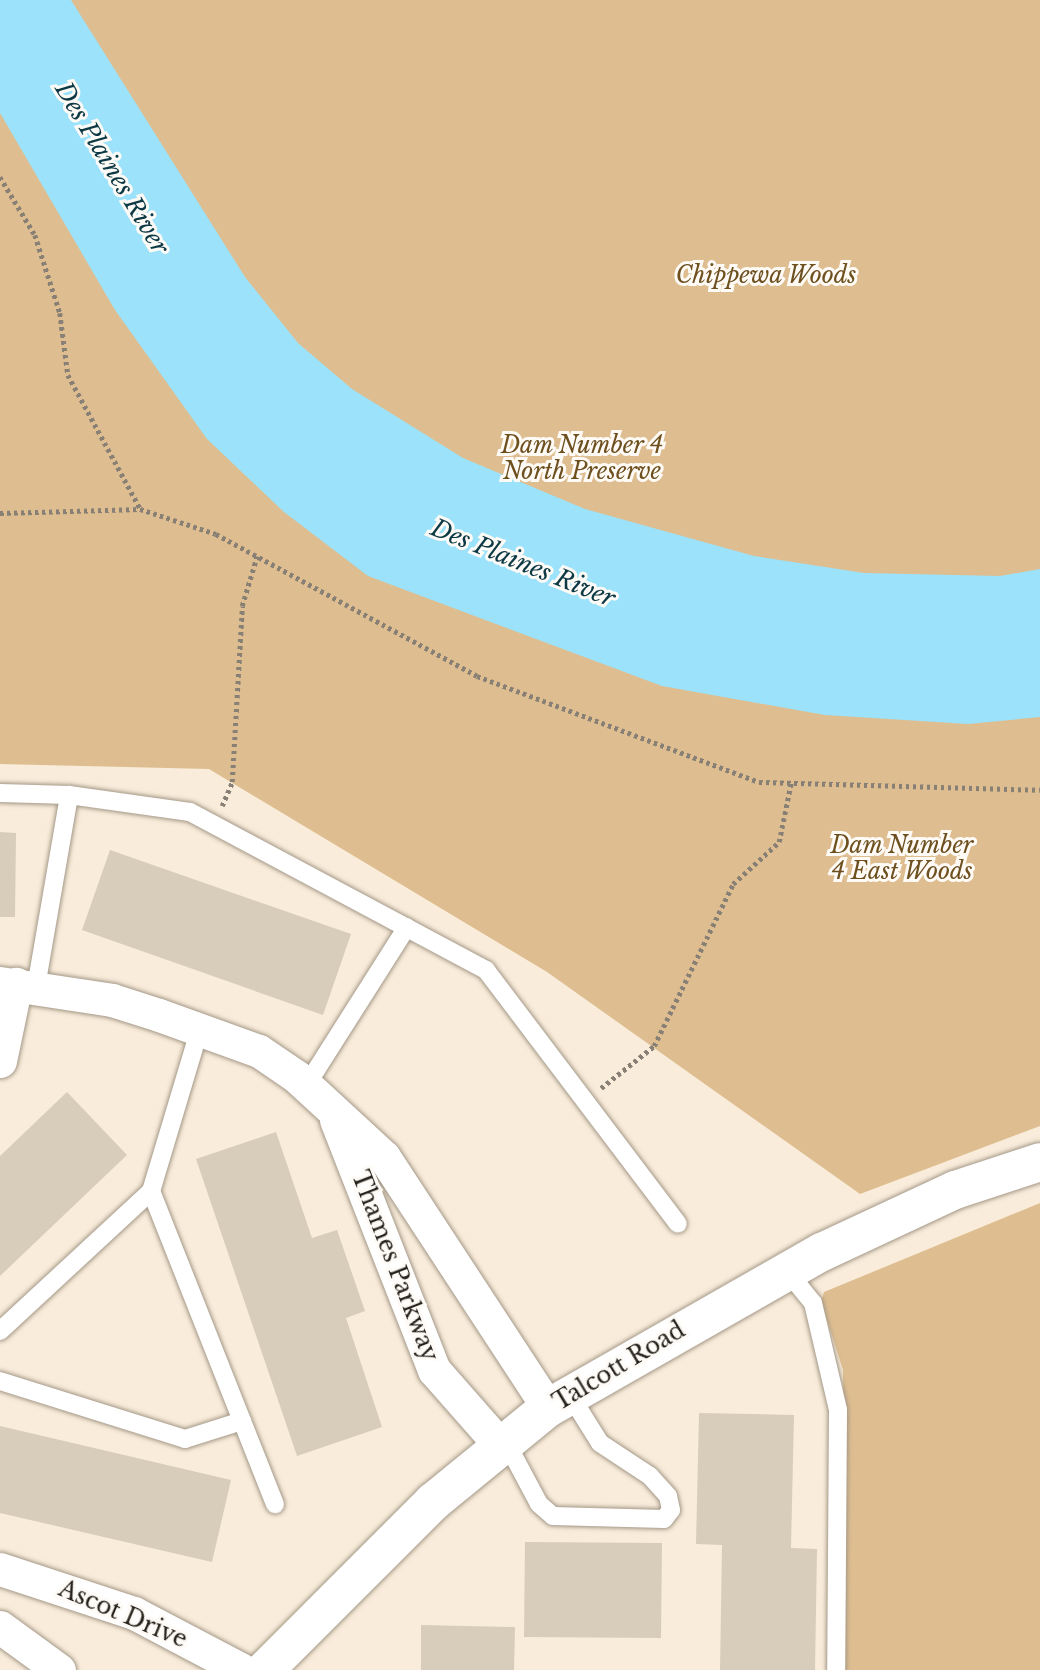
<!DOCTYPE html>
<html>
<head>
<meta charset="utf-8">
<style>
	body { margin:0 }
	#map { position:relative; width:1040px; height:1670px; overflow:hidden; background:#f9ecda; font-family:"Libre Baskerville",serif }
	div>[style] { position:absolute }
	.green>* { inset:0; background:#debe90 }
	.water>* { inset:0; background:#9be2fa }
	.building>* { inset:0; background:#d8ccba }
	.path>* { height:4.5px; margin-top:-2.25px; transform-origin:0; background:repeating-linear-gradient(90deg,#888074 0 3.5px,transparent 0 7px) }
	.roads { filter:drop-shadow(0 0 2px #a49888) drop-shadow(0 0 2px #a49888) }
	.lane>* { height:18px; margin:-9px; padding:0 9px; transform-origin:9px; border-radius:9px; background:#fff }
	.street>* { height:33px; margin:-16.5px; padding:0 16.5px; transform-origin:16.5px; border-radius:16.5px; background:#fff }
	.secondary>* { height:38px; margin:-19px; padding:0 19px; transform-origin:19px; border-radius:19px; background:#fff }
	span { translate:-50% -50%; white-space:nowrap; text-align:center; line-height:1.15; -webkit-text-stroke:6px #fefbf7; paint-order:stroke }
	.park-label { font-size:23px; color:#6e501f; font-style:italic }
	.street-label { font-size:23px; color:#25211a }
	.water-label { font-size:24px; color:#0d3945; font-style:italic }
</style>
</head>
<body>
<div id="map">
	<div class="green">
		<i style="clip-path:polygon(0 0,1040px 0,1040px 1126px,860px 1194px,547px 972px,209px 769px,0 764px)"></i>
		<i style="clip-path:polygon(1040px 1203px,1040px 1670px,845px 1670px,843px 1370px,821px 1301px,824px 1292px)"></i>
	</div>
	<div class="water">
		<i style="clip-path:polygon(0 0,71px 0,245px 277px,298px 343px,352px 389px,463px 458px,585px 509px,754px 556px,864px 573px,1000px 576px,1040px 569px,1040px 717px,968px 724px,825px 715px,662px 686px,368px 576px,284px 512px,207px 439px,115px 310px,0 113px)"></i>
	</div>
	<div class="building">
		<i style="clip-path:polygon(0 832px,16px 833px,15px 917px,0 917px)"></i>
		<i style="clip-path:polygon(110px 850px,351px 934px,323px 1015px,82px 930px)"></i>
		<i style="clip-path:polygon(67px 1092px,127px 1155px,0 1276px,0 1156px)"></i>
		<i style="clip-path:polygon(276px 1132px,312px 1238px,337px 1230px,365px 1311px,346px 1318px,382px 1427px,297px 1456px,196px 1159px)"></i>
		<i style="clip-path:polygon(699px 1413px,794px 1415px,791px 1548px,817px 1549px,815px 1670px,720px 1670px,722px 1545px,696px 1544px)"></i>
		<i style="clip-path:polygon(0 1426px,231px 1480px,212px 1562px,0 1513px)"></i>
		<i style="clip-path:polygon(525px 1542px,662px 1543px,661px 1638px,524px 1637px)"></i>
		<i style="clip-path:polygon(421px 1625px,515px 1627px,514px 1670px,421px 1670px)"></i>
	</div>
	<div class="path">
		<i style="left:0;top:177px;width:68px;rotate:58.9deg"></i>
		<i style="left:35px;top:235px;width:82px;rotate:72.2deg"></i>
		<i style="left:60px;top:313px;width:63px;rotate:82.6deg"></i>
		<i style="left:68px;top:375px;width:151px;rotate:61.6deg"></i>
		<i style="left:0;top:513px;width:140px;rotate:-1.6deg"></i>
		<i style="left:140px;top:509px;width:80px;rotate:18.2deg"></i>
		<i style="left:216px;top:534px;width:297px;rotate:28.5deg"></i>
		<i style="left:477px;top:676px;width:301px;rotate:20.6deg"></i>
		<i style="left:759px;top:782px;width:281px;rotate:1.6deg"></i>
		<i style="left:222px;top:806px;width:26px;rotate:-67deg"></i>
		<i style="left:232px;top:782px;width:176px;rotate:-86.7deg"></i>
		<i style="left:242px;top:606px;width:52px;rotate:-73.3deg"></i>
		<i style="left:601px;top:1088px;width:68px;rotate:-38.4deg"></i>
		<i style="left:654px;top:1046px;width:180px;rotate:-64deg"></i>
		<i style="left:733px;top:884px;width:62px;rotate:-42.4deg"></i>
		<i style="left:779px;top:842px;width:60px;rotate:-78.5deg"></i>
	</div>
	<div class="roads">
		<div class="lane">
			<i style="left:0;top:793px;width:69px;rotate:1.7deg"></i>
			<i style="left:36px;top:987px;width:195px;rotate:-80.2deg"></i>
			<i style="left:69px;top:795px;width:122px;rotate:8deg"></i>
			<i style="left:190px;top:812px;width:336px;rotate:28.1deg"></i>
			<i style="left:486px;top:970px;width:318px;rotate:52.9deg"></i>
			<i style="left:200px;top:1028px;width:170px;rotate:106.7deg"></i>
			<i style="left:151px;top:1191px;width:337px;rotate:68.4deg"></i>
			<i style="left:306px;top:1086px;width:188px;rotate:-57.6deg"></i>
			<i style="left:787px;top:1271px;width:41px;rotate:50.9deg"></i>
			<i style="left:813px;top:1303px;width:110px;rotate:76.8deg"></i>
			<i style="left:838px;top:1410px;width:260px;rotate:90.4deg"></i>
			<i style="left:0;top:1331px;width:206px;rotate:-42.8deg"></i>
			<i style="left:0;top:1381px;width:194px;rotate:17.4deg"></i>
			<i style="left:185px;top:1439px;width:60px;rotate:-17.5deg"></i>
			<i style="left:505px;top:1440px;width:72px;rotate:62deg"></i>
			<i style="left:539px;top:1504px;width:18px;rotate:41deg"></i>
			<i style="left:553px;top:1516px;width:111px;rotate:1.5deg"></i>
			<i style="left:664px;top:1519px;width:11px;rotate:-52deg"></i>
			<i style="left:671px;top:1510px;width:14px;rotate:-102deg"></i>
			<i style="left:668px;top:1496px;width:27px;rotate:-132deg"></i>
			<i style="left:650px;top:1476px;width:60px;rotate:-146.6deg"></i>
			<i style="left:600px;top:1443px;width:57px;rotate:-122deg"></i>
		</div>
		<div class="street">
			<i style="left:0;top:983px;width:113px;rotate:8.6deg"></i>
			<i style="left:112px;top:1000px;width:49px;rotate:17.7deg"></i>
			<i style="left:159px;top:1015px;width:106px;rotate:19.8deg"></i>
			<i style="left:259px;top:1051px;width:46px;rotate:34.4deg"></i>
			<i style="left:297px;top:1077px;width:118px;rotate:42.6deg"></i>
			<i style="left:384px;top:1157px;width:300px;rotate:56.8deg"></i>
			<i style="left:0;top:1061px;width:79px;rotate:-78.3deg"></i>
			<i style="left:336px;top:1120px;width:269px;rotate:68.6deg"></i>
			<i style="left:434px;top:1370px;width:98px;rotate:48.7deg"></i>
			<i style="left:0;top:1569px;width:141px;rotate:18.2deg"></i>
			<i style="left:134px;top:1613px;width:122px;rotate:27.8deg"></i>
			<i style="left:0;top:1627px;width:73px;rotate:36.1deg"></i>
		</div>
		<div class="secondary">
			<i style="left:265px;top:1670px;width:238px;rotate:-45deg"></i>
			<i style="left:433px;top:1502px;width:149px;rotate:-39.3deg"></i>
			<i style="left:548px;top:1408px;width:315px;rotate:-29.7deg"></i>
			<i style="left:822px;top:1252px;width:147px;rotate:-25deg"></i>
			<i style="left:955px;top:1190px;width:89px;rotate:-18.2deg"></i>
		</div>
	</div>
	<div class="park-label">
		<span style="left:766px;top:275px">Chippewa Woods</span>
		<span style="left:582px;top:458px">Dam Number 4<br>North Preserve</span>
		<span style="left:902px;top:858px">Dam Number<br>4 East Woods</span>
	</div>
	<div class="street-label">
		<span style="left:395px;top:1266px;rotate:69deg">Thames Parkway</span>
		<span style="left:619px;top:1366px;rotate:-31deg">Talcott Road</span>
		<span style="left:123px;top:1614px;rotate:23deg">Ascot Drive</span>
	</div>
	<div class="water-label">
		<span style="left:112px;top:168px;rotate:59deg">Des Plaines River</span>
		<span style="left:523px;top:563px;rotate:22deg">Des Plaines River</span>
	</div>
</div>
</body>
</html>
